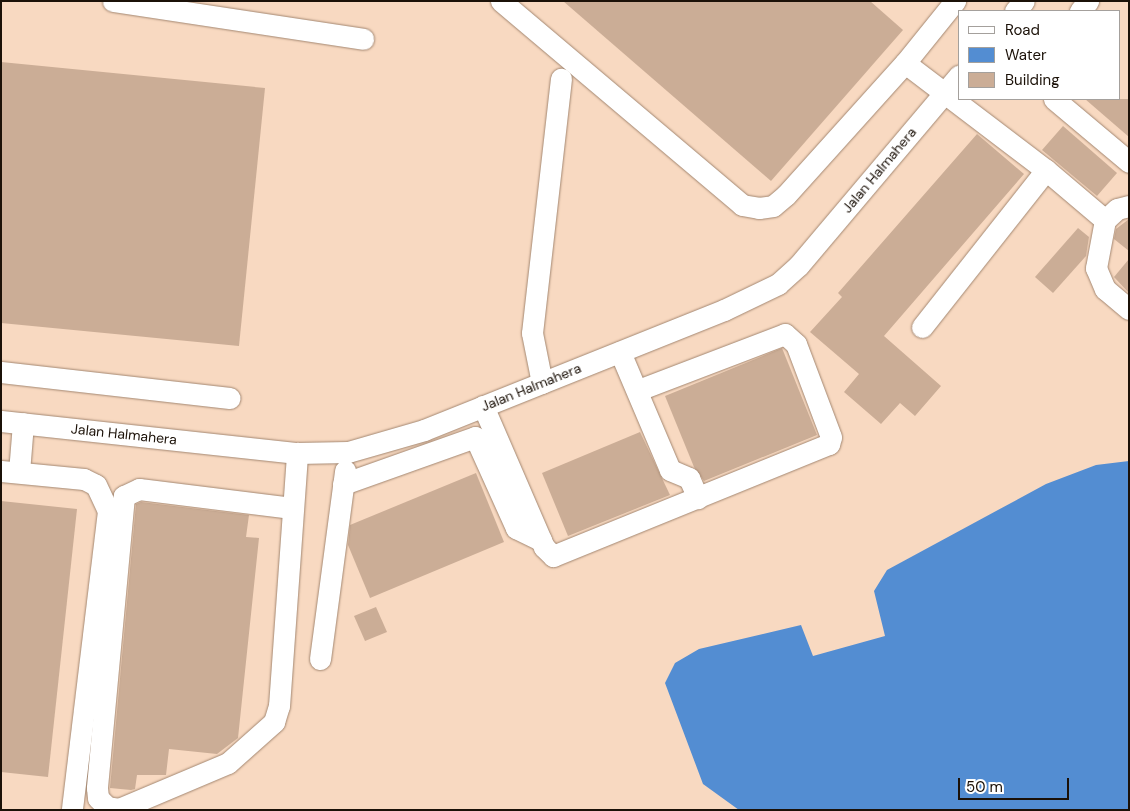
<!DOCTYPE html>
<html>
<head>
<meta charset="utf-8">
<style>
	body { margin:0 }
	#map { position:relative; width:1130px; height:811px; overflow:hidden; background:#f8d9c1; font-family:"DM Sans",sans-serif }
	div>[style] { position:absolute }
	.water>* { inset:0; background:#538dd2 }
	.building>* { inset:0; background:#cbad96 }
	.roads { filter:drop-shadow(0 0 1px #a38771) drop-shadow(0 0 1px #a38771) }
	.minor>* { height:21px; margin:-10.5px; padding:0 10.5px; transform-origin:10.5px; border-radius:10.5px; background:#fff }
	span { translate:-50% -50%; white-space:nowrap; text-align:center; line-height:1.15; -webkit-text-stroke:4px #fff; paint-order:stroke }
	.street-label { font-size:14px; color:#1b1108 }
	.frame { position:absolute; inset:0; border:2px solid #1b1108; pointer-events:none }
	.legend { position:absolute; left:958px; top:10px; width:162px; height:90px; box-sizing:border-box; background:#fff; border:1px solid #a4a09c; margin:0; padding:6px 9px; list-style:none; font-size:15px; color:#1b1108 }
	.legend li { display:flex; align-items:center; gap:10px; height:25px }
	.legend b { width:25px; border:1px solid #a4a09c }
	.scale { position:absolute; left:958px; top:778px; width:111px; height:22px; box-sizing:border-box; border:2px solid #1b1108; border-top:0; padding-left:6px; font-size:15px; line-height:18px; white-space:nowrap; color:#1b1108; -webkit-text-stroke:4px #fff; paint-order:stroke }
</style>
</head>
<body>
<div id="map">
	<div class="water">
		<i style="clip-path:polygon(1129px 461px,1129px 810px,739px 810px,703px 784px,665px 683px,675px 663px,699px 649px,801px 625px,813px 656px,885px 636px,874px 591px,887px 570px,1046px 484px,1096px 465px)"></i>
	</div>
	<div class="building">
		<i style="clip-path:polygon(563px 1px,870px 1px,903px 30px,771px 181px)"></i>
		<i style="clip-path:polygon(1px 62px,265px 88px,239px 346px,1px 323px)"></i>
		<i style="clip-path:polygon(1085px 99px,1129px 99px,1129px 137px)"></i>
		<i style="clip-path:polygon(1063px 126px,1117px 173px,1097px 196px,1042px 150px)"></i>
		<i style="clip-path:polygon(977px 134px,1024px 174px,884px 336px,941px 386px,915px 416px,900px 403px,881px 424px,844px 392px,859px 374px,810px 332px,842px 297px,838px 293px)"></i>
		<i style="clip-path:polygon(1129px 219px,1129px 251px,1114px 239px,1116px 229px)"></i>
		<i style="clip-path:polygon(1078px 228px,1089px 237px,1086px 256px,1053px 293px,1035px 277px)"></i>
		<i style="clip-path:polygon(1129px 259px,1129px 293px,1114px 277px)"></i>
		<i style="clip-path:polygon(782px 348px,817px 435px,704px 481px,694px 467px,665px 396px)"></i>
		<i style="clip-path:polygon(640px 432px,670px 495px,568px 536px,542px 473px)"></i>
		<i style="clip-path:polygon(476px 473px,504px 542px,370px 598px,348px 545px,350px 525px)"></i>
		<i style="clip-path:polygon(1px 501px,77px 509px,48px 777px,1px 772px)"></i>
		<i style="clip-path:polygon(141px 502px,249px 515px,246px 537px,259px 538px,238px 738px,217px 754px,169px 749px,166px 775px,137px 775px,135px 789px,131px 790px,110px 788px,136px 504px)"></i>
		<i style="clip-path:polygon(376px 607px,387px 632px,365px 641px,354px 616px)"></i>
	</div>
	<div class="roads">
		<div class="minor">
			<i style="left:113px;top:1px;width:253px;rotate:8.6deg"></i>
			<i style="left:501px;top:1px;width:316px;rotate:40.2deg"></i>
			<i style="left:742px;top:205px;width:17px;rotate:10deg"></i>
			<i style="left:759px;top:208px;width:14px;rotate:-8deg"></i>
			<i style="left:773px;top:206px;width:17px;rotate:-40deg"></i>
			<i style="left:786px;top:195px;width:178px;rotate:-48deg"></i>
			<i style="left:905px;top:63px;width:80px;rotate:-51.1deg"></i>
			<i style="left:1015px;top:11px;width:13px;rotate:-48deg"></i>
			<i style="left:1080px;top:11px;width:13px;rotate:-51deg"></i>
			<i style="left:905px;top:63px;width:177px;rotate:37.2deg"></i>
			<i style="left:1046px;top:170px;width:200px;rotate:128.3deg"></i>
			<i style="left:1054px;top:99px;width:98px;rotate:40deg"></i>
			<i style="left:1046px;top:170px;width:77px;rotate:40.3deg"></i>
			<i style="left:1129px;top:206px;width:12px;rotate:166deg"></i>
			<i style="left:1117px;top:209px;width:16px;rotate:137deg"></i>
			<i style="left:1105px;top:220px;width:49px;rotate:100.6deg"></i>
			<i style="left:1096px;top:268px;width:23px;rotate:67deg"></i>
			<i style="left:1105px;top:289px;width:31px;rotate:40deg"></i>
			<i style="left:620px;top:352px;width:128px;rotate:67deg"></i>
			<i style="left:670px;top:470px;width:21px;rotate:23deg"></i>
			<i style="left:689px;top:478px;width:22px;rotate:66deg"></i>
			<i style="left:1px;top:372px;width:230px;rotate:6.5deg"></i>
			<i style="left:542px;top:383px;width:51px;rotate:-101.3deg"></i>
			<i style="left:532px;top:333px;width:256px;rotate:-83.5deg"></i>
			<i style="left:483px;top:406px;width:154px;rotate:66.6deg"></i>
			<i style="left:544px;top:547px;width:13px;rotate:45deg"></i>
			<i style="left:553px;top:556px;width:298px;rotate:-22.1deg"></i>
			<i style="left:829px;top:444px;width:7px;rotate:-74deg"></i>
			<i style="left:831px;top:437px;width:99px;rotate:-110.6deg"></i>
			<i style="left:796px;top:344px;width:15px;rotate:-138deg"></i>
			<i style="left:785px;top:334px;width:157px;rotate:159.1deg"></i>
			<i style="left:1px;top:421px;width:298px;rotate:6.2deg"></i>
			<i style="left:297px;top:453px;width:51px;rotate:-1.1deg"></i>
			<i style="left:348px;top:452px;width:79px;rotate:-16.1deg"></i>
			<i style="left:424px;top:430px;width:323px;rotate:-21.8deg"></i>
			<i style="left:724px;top:310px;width:60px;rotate:-25.7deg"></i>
			<i style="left:778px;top:284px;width:28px;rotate:-42deg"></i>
			<i style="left:799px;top:265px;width:248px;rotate:-49.8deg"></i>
			<i style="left:1px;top:471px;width:83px;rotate:5.5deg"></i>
			<i style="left:84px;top:479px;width:13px;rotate:27deg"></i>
			<i style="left:96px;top:485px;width:29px;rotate:65deg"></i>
			<i style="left:108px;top:511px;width:301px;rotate:96.9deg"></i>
			<i style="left:19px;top:472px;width:49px;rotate:-85.3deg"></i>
			<i style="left:343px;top:484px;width:140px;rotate:-19.6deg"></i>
			<i style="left:475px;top:437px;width:100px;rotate:65.7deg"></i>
			<i style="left:516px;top:528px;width:28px;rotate:26deg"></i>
			<i style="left:292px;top:508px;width:154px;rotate:-172.9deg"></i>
			<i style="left:139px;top:489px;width:17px;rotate:155deg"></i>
			<i style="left:124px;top:496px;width:293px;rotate:95.3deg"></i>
			<i style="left:97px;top:788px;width:10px;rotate:84deg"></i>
			<i style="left:98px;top:798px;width:13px;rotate:45deg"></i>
			<i style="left:107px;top:807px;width:12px;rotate:9deg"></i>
			<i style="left:119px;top:809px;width:118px;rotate:-22.9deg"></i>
			<i style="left:228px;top:763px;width:62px;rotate:-41.7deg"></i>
			<i style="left:274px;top:722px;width:17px;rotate:-73deg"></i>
			<i style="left:279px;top:706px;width:254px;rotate:-85.9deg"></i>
			<i style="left:320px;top:659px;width:190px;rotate:-82.4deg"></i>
		</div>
	</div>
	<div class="street-label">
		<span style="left:879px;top:170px;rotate:-50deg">Jalan Halmahera</span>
		<span style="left:531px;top:387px;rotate:-22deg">Jalan Halmahera</span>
		<span style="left:124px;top:434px;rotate:6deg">Jalan Halmahera</span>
	</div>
	<div class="frame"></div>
	<ul class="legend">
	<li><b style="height:6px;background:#fff"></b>Road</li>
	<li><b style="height:14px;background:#538dd2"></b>Water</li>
	<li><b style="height:14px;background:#cbad96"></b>Building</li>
	</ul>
	<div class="scale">50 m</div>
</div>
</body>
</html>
